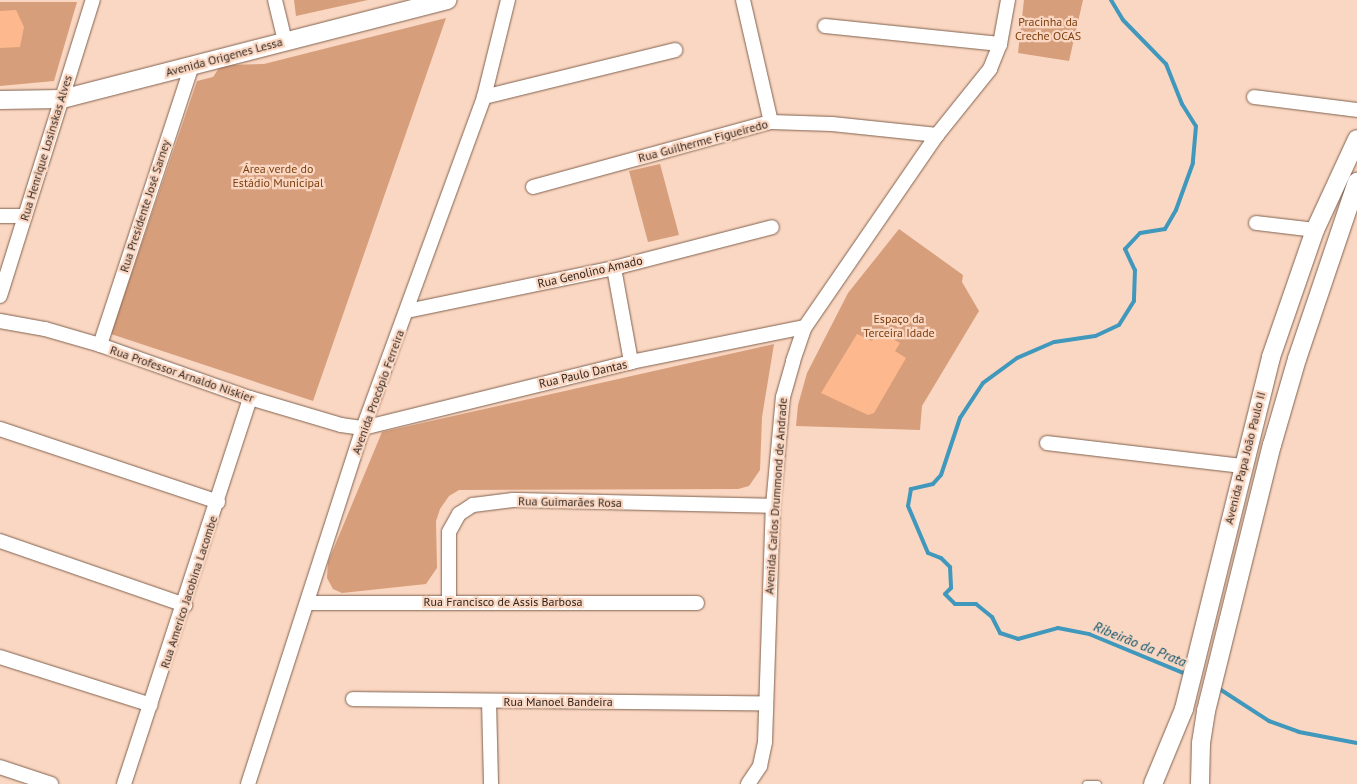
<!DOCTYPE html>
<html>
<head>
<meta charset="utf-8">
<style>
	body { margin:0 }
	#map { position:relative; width:1357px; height:784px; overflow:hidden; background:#fad7c2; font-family:"PT Sans",sans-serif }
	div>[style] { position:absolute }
	.green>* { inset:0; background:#d69e7b }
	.stream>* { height:4px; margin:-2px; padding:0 2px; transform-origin:2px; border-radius:2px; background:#4098bc }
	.building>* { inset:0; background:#feb88d }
	.roads { filter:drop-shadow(0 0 1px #80624f) drop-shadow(0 0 1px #80624f) }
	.service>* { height:7px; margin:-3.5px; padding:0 3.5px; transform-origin:3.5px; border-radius:3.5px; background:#fff }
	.minor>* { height:14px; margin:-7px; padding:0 7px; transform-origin:7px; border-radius:7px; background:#fff }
	.tertiary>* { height:18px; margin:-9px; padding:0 9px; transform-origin:9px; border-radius:9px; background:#fff }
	span { translate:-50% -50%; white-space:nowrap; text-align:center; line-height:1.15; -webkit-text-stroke:4.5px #fad7c2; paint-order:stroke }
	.park-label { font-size:12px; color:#7d3f0e }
	.street-label { font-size:12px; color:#31241c }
	.water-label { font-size:14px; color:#07526b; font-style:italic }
</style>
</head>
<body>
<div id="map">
	<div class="green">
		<i style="clip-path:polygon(294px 0,368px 0,296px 16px)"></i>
		<i style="clip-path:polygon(1024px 0,1083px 0,1069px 61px,1018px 53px)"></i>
		<i style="clip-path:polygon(0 2px,77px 2px,54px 81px,0 86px)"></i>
		<i style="clip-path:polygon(446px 18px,313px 401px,111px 334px,197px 81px,213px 77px,221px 65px,264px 64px)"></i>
		<i style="clip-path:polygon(660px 164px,679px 235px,648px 242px,629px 171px)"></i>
		<i style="clip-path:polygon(899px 229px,963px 275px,962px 282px,979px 311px,922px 406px,920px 430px,796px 426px,798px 405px,807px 373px,848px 293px)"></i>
		<i style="clip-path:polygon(774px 344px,762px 417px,760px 470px,749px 486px,738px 489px,459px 490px,449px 496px,440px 509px,436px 521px,437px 568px,426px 584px,342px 593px,333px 589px,327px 578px,328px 562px,382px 432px)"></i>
	</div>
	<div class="stream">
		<i style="left:1111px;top:0;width:23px;rotate:59deg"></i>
		<i style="left:1123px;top:20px;width:62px;rotate:45.7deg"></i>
		<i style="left:1166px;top:64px;width:43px;rotate:68.2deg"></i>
		<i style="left:1182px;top:104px;width:26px;rotate:58deg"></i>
		<i style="left:1196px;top:126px;width:37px;rotate:95deg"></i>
		<i style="left:1193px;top:163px;width:50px;rotate:109.9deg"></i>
		<i style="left:1176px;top:210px;width:22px;rotate:120deg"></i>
		<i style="left:1165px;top:229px;width:25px;rotate:171deg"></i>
		<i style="left:1140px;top:233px;width:22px;rotate:133deg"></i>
		<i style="left:1125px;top:249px;width:23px;rotate:65deg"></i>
		<i style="left:1135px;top:270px;width:31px;rotate:92deg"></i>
		<i style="left:1134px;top:301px;width:28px;rotate:122deg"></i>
		<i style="left:1119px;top:325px;width:26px;rotate:155deg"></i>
		<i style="left:1095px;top:336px;width:41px;rotate:171.7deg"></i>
		<i style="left:1054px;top:342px;width:40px;rotate:156.6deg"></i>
		<i style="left:1017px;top:358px;width:42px;rotate:143.7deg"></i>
		<i style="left:983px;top:383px;width:42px;rotate:123.3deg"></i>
		<i style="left:960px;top:418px;width:60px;rotate:108.4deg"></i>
		<i style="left:941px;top:475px;width:12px;rotate:132deg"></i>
		<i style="left:933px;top:484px;width:23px;rotate:167deg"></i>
		<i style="left:911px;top:489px;width:17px;rotate:100deg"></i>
		<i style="left:908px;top:506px;width:51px;rotate:66.9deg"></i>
		<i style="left:928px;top:553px;width:14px;rotate:21deg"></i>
		<i style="left:941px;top:558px;width:13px;rotate:45deg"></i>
		<i style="left:950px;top:567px;width:21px;rotate:87deg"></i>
		<i style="left:951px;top:588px;width:8px;rotate:135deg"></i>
		<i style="left:945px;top:594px;width:14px;rotate:45deg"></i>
		<i style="left:955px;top:604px;width:21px"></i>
		<i style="left:976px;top:604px;width:21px;rotate:39deg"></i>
		<i style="left:992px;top:617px;width:18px;rotate:63deg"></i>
		<i style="left:1000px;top:633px;width:19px;rotate:18deg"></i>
		<i style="left:1018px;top:639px;width:41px;rotate:-15.4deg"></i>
		<i style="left:1058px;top:628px;width:32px;rotate:11deg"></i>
		<i style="left:1089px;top:634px;width:107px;rotate:22.5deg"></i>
		<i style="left:1218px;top:688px;width:61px;rotate:32.9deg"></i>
		<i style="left:1269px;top:721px;width:32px;rotate:20deg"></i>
		<i style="left:1299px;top:732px;width:59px;rotate:10.7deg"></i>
	</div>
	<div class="building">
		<i style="clip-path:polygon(16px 10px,24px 27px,20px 47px,0 48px,0 11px)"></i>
		<i style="clip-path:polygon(878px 331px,900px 343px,895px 351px,906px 358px,874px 413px,868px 415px,821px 393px,857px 334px,872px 341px)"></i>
	</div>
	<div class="roads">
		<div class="service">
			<i style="left:1086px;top:784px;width:11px"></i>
		</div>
		<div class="minor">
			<i style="left:275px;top:0;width:42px;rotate:76.3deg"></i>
			<i style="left:743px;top:0;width:125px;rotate:77.1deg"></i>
			<i style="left:825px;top:26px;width:176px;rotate:5.9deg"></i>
			<i style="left:484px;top:97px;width:197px;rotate:-13.8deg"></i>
			<i style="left:1254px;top:97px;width:104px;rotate:7.2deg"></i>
			<i style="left:533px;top:187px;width:247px;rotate:-15.3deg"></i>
			<i style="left:771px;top:122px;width:61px;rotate:1.9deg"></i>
			<i style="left:832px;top:124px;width:106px;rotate:6deg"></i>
			<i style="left:0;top:216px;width:25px"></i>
			<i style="left:1256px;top:223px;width:59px;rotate:6.8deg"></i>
			<i style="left:614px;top:268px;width:96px;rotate:79.7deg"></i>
			<i style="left:0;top:296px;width:310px;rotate:-72.6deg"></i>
			<i style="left:407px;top:311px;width:211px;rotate:-11.7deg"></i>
			<i style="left:614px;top:268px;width:163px;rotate:-14.5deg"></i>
			<i style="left:0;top:321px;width:46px;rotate:10.1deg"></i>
			<i style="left:45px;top:329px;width:57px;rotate:16.2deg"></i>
			<i style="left:100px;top:345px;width:159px;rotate:19.5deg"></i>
			<i style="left:250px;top:398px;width:95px;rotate:16.5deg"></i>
			<i style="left:341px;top:425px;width:22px;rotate:8deg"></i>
			<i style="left:363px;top:428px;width:276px;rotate:-13.8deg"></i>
			<i style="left:631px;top:362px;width:177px;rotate:-11.4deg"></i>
			<i style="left:100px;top:345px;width:292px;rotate:-71.8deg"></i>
			<i style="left:0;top:429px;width:230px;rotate:18.5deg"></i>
			<i style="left:1047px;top:443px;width:196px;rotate:6.7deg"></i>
			<i style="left:0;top:541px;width:196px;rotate:19.1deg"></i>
			<i style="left:449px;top:601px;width:69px;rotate:-90deg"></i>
			<i style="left:449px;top:532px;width:21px;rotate:-61deg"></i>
			<i style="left:459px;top:514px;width:17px;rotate:-33deg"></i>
			<i style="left:473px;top:505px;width:40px;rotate:-7.1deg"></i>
			<i style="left:513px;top:500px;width:260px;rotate:1.3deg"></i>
			<i style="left:308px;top:603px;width:389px"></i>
			<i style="left:0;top:657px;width:158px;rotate:17.6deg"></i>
			<i style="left:353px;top:699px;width:411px;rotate:0.6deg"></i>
			<i style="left:489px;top:701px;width:83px;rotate:88.6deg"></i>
			<i style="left:0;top:767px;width:54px;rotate:18.4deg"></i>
			<i style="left:124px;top:784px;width:406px;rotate:-71.9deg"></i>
			<i style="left:248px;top:784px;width:374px;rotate:-72.1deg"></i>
			<i style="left:363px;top:428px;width:352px;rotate:-69.9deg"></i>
			<i style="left:484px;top:97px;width:100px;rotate:-76.1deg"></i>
			<i style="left:748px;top:784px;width:22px;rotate:-56deg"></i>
			<i style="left:760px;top:766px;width:25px;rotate:-78deg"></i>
			<i style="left:765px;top:742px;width:236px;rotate:-88.1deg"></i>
			<i style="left:773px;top:506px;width:109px;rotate:-84.8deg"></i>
			<i style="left:783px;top:397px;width:37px;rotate:-74deg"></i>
			<i style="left:793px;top:361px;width:36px;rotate:-71deg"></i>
			<i style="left:805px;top:327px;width:233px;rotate:-55.5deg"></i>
			<i style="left:937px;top:135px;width:85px;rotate:-51.2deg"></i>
			<i style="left:990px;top:69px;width:27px;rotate:-68deg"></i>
			<i style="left:1000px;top:44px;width:45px;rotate:-79.7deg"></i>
		</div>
		<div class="tertiary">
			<i style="left:0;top:100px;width:62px;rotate:-0.9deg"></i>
			<i style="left:62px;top:99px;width:398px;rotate:-14.4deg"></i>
			<i style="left:1153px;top:784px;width:81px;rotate:-67.5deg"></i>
			<i style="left:1184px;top:709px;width:363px;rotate:-76.1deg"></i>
			<i style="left:1271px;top:357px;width:134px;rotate:-70.9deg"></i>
			<i style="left:1315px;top:230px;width:100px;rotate:-65.2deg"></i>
			<i style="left:1200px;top:784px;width:41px;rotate:-88.6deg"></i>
			<i style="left:1201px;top:743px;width:32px;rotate:-81deg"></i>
			<i style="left:1206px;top:711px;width:274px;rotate:-76.1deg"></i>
			<i style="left:1272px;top:445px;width:90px;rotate:-73.8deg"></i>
			<i style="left:1297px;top:359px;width:187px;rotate:-71.3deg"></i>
		</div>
	</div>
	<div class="park-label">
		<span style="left:1048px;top:29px">Pracinha da<br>Creche OCAS</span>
		<span style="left:278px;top:176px">Área verde do<br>Estádio Municipal</span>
		<span style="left:899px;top:326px">Espaço da<br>Terceira Idade</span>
	</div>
	<div class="street-label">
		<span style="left:224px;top:57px;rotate:-15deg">Avenida Origenes Lessa</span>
		<span style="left:703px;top:141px;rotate:-15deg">Rua Guilherme Figueiredo</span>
		<span style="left:46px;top:148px;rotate:-73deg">Rua Henrique Losinskas Alves</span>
		<span style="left:145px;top:206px;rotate:-72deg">Rua Presidente José Sarney</span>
		<span style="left:590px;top:272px;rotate:-13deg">Rua Genolino Amado</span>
		<span style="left:182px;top:374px;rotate:19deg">Rua Professor Arnaldo Niskier</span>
		<span style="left:583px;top:374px;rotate:-13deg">Rua Paulo Dantas</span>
		<span style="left:378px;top:392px;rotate:-70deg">Avenida Procópio Ferreira</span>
		<span style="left:1245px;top:458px;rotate:-76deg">Avenida Papa João Paulo II</span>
		<span style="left:776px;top:496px;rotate:-86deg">Avenida Carlos Drummond de Andrade</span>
		<span style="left:570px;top:502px;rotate:1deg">Rua Guimarães Rosa</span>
		<span style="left:189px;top:592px;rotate:-72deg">Rua Americo Jacobina Lacombe</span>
		<span style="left:503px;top:602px">Rua Francisco de Assis Barbosa</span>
		<span style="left:558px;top:702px">Rua Manoel Bandeira</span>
	</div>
	<div class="water-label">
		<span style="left:1140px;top:644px;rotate:22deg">Ribeirão da Prata</span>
	</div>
</div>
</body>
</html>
